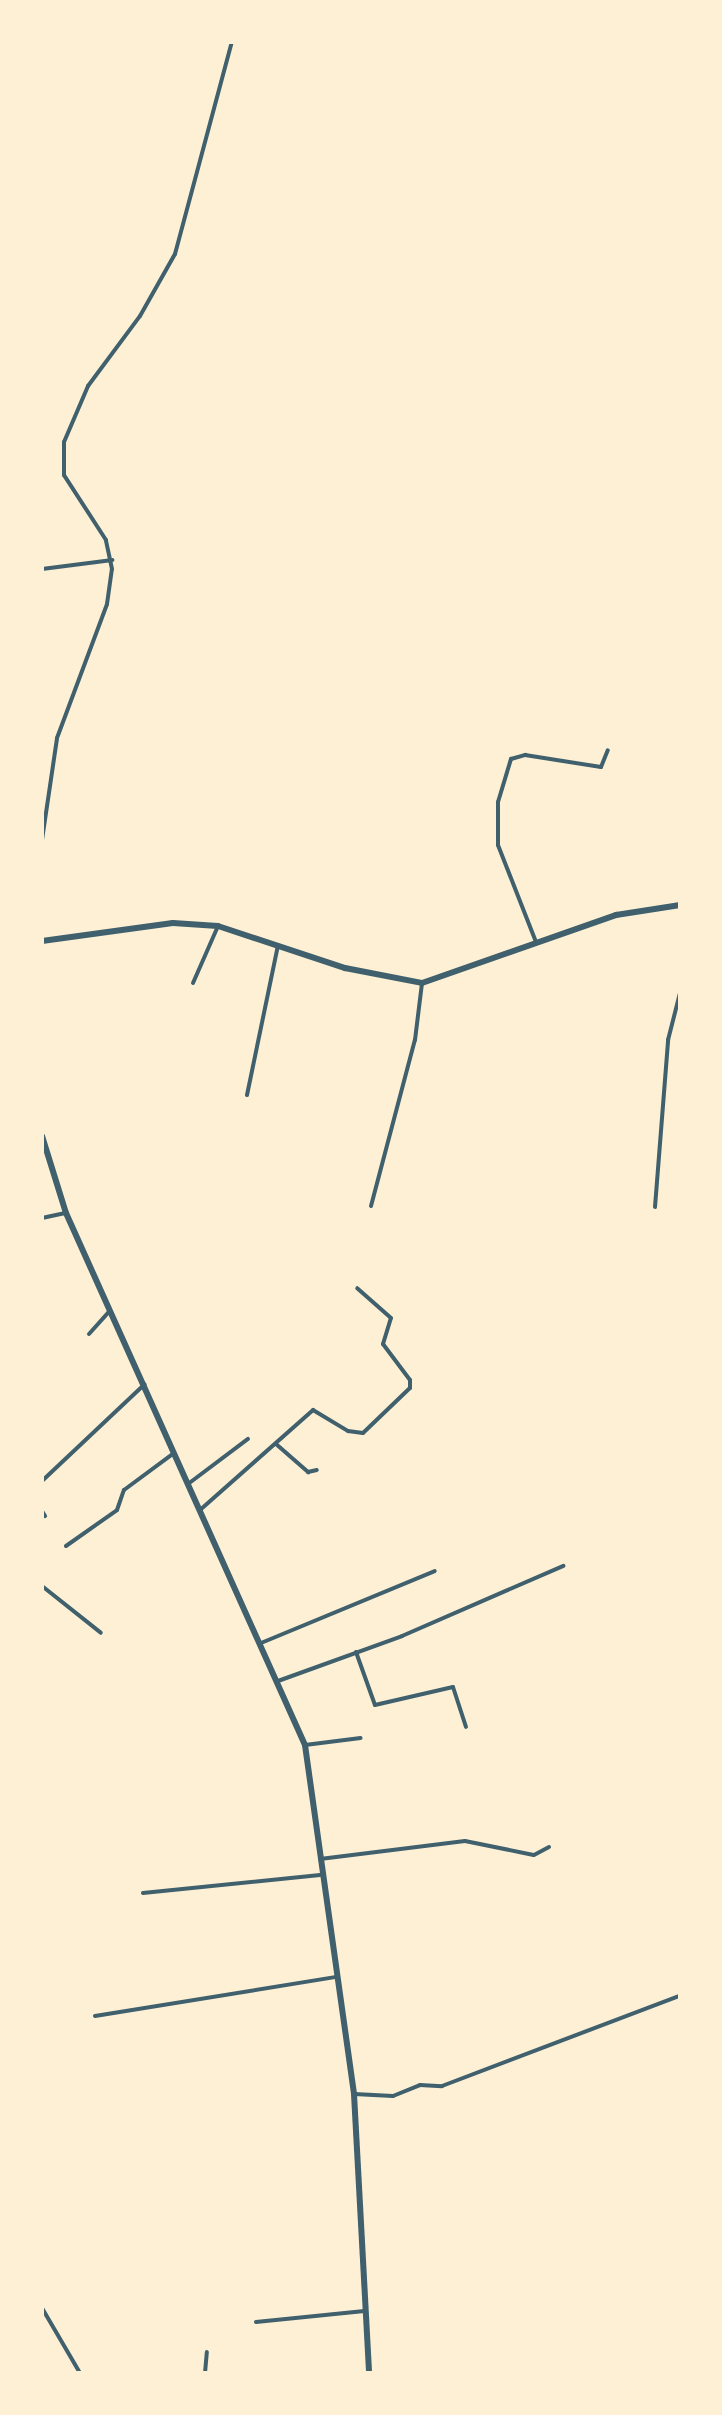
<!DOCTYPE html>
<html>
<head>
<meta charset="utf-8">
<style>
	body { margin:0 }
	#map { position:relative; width:722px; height:2415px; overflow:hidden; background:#fdf0d5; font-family:"Space Grotesk",sans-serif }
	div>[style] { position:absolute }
	.minor>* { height:4px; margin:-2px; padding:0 2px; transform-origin:2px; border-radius:2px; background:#3f606c }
	.tertiary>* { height:6px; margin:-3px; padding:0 3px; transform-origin:3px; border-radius:3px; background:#3f606c }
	span { translate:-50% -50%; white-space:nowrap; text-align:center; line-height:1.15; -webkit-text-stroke:6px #fdf0d5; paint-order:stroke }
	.frame { position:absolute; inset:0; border:44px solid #fdf0d5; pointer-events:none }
</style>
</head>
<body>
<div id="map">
	<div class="minor">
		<i style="left:42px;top:569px;width:71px;rotate:-7.3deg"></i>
		<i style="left:42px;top:840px;width:103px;rotate:-81.6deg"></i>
		<i style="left:57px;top:738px;width:143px;rotate:-69.5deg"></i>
		<i style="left:107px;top:604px;width:35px;rotate:-82deg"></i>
		<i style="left:112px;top:569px;width:30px;rotate:-102deg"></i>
		<i style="left:106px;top:540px;width:77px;rotate:-122.9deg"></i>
		<i style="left:64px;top:475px;width:33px;rotate:-90deg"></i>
		<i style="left:64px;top:442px;width:61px;rotate:-66.8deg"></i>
		<i style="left:88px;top:386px;width:87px;rotate:-53.4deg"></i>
		<i style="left:140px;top:316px;width:71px;rotate:-60.6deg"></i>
		<i style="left:175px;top:254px;width:220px;rotate:-75deg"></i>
		<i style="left:536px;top:942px;width:104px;rotate:-111.4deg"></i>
		<i style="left:498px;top:845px;width:43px;rotate:-90deg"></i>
		<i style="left:498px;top:802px;width:45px;rotate:-73.2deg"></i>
		<i style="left:511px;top:759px;width:15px;rotate:-16deg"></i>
		<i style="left:525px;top:755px;width:77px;rotate:9deg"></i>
		<i style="left:601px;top:767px;width:18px;rotate:-68deg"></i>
		<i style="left:193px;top:983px;width:62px;rotate:-66.3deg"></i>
		<i style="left:247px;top:1095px;width:153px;rotate:-78.3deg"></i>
		<i style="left:371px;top:1206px;width:172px;rotate:-75.2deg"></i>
		<i style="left:415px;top:1040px;width:57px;rotate:-83deg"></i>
		<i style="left:655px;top:1207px;width:168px;rotate:-85.5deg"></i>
		<i style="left:668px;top:1040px;width:49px;rotate:-75.7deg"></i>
		<i style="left:42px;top:1218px;width:25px;rotate:-12deg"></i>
		<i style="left:89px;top:1334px;width:31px;rotate:-48deg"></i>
		<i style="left:276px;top:1444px;width:43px;rotate:41.2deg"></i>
		<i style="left:308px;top:1472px;width:9px;rotate:-13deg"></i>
		<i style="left:42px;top:1481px;width:141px;rotate:-43.3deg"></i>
		<i style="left:188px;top:1484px;width:75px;rotate:-36.9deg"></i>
		<i style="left:200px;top:1510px;width:151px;rotate:-41.5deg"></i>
		<i style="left:313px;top:1410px;width:41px;rotate:31deg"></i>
		<i style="left:348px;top:1431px;width:15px;rotate:8deg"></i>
		<i style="left:363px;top:1433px;width:65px;rotate:-43.8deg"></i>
		<i style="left:410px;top:1388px;width:8px;rotate:-90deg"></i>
		<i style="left:410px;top:1380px;width:45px;rotate:-126.9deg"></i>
		<i style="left:383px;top:1344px;width:27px;rotate:-73deg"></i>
		<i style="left:391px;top:1318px;width:45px;rotate:-138.6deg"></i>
		<i style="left:42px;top:1511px;width:6px;rotate:59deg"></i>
		<i style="left:66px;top:1546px;width:62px;rotate:-35.2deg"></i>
		<i style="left:117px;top:1510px;width:21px;rotate:-71deg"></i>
		<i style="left:124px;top:1490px;width:62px;rotate:-36.5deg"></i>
		<i style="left:42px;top:1586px;width:75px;rotate:38.5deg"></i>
		<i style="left:261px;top:1643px;width:188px;rotate:-22.5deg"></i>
		<i style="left:356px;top:1652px;width:56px;rotate:70.3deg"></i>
		<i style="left:375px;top:1705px;width:80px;rotate:-13deg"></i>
		<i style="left:453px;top:1687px;width:42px;rotate:72deg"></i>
		<i style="left:278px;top:1681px;width:132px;rotate:-19.9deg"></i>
		<i style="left:402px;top:1636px;width:176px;rotate:-23.5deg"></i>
		<i style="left:305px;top:1745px;width:56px;rotate:-7.1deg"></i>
		<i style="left:320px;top:1859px;width:146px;rotate:-7.1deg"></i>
		<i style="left:465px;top:1841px;width:70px;rotate:11.5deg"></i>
		<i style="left:534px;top:1855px;width:17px;rotate:-28deg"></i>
		<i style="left:143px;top:1893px;width:178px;rotate:-5.8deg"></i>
		<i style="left:95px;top:2016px;width:243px;rotate:-9.2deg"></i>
		<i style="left:354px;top:2094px;width:39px;rotate:3deg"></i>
		<i style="left:393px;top:2096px;width:29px;rotate:-22deg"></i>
		<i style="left:420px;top:2085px;width:22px;rotate:3deg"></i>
		<i style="left:442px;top:2086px;width:254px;rotate:-20.8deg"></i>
		<i style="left:42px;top:2308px;width:75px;rotate:59.7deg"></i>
		<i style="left:256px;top:2322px;width:109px;rotate:-5.8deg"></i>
		<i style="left:205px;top:2373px;width:21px;rotate:-85deg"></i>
	</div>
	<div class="tertiary">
		<i style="left:42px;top:941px;width:132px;rotate:-7.8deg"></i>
		<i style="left:173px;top:923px;width:45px;rotate:3.8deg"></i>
		<i style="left:218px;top:926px;width:134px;rotate:18.3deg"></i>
		<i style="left:345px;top:968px;width:78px;rotate:11deg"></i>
		<i style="left:422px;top:983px;width:206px;rotate:-19.3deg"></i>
		<i style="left:616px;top:915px;width:65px;rotate:-8.9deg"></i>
		<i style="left:42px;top:1136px;width:81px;rotate:72.7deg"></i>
		<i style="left:66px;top:1213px;width:583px;rotate:65.81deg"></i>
		<i style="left:305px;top:1745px;width:352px;rotate:82deg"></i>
		<i style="left:354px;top:2094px;width:279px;rotate:86.9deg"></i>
	</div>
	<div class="frame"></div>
</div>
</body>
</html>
